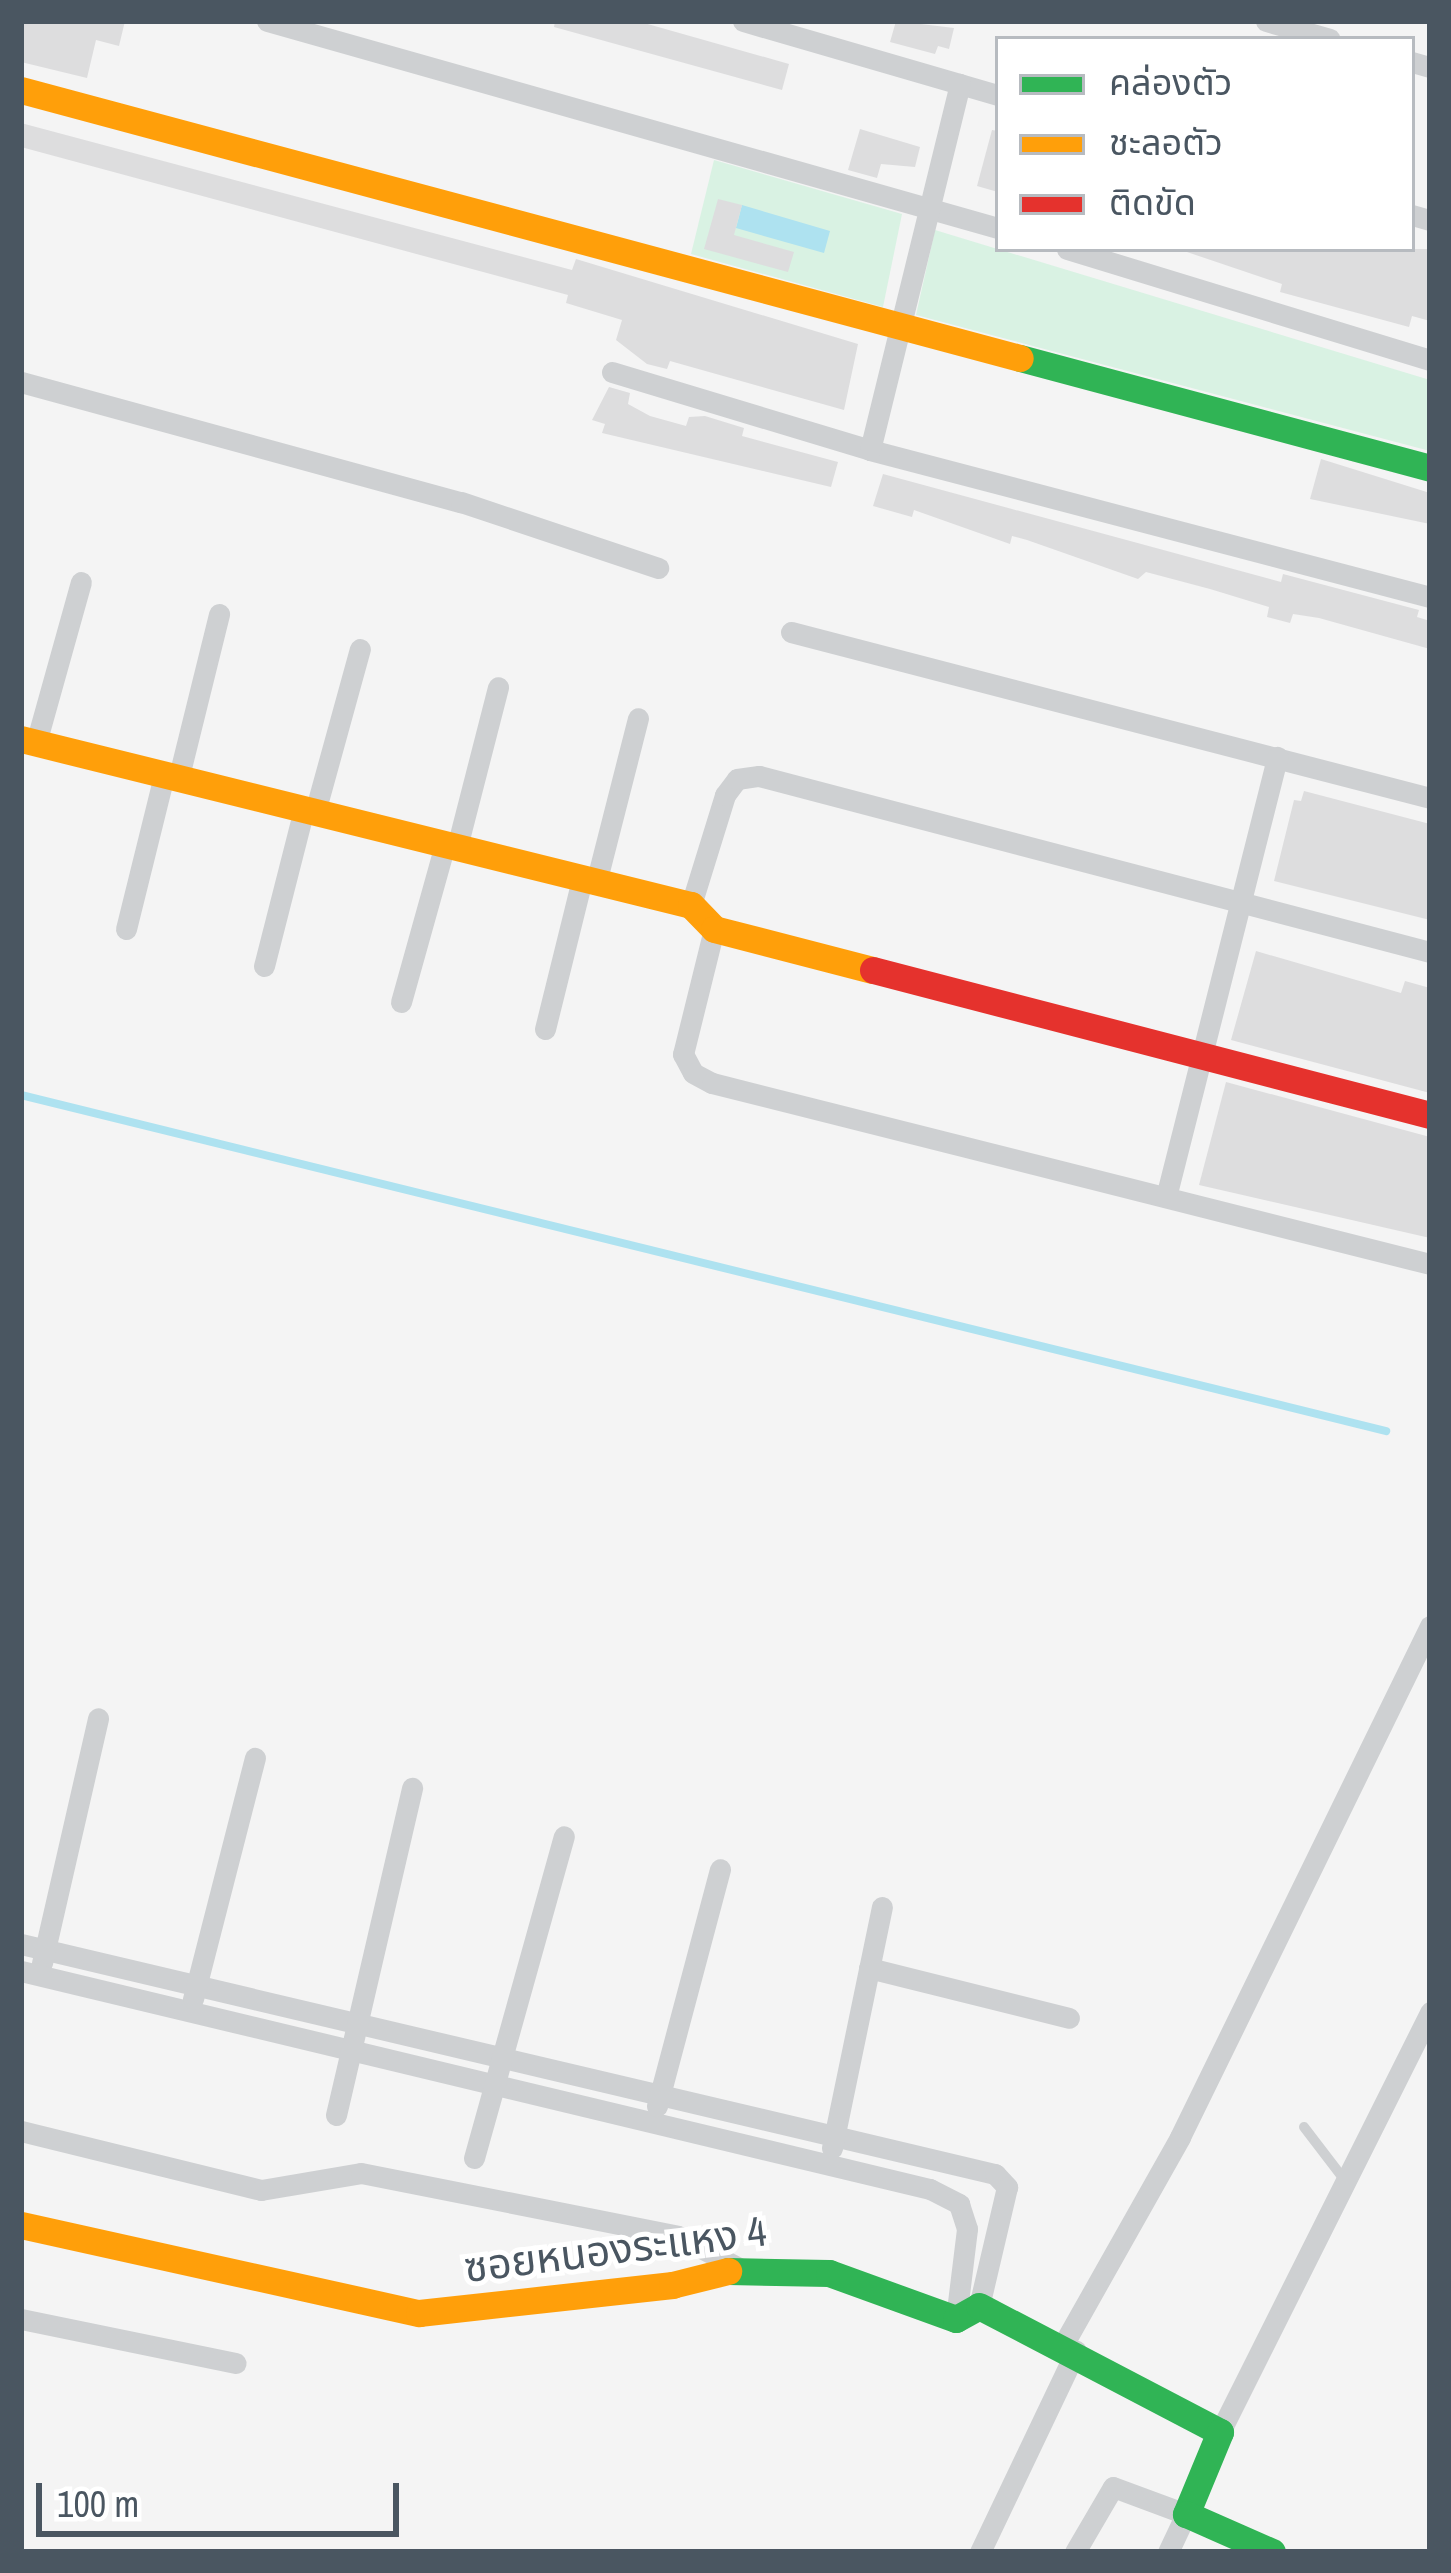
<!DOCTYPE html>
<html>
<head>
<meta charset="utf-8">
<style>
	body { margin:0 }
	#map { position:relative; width:1451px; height:2573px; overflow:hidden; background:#f4f4f4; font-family:"Archivo Narrow","Noto Sans Thai",sans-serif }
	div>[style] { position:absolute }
	.green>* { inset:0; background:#d9f2e3 }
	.water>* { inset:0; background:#aee2f0 }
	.stream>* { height:8px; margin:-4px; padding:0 4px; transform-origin:4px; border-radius:4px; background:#aee2f0 }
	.building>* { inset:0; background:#ddddde }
	.lane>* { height:10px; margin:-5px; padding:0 5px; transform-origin:5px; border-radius:5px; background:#ced0d2 }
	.street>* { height:21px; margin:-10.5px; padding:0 10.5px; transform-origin:10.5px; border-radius:10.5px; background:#ced0d2 }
	.fast>* { height:27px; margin:-13.5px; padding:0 13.5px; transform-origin:13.5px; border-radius:13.5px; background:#30b455 }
	.slow>* { height:27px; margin:-13.5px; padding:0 13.5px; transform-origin:13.5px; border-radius:13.5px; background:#ff9f0a }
	.jam>* { height:27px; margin:-13.5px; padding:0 13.5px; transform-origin:13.5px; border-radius:13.5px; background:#e5322d }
	span { translate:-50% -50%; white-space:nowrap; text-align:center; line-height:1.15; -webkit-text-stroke:10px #fff; paint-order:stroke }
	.street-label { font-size:42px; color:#4a5661 }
	.frame { position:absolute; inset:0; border:24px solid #4a5661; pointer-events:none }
	.legend { position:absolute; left:995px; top:36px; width:420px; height:216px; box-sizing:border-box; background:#fff; border:3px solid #b7bbc0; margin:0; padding:15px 21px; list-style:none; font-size:36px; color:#4a5661 }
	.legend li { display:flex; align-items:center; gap:24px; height:60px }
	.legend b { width:60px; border:3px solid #b7bbc0 }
	.scale { position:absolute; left:36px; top:2483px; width:363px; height:54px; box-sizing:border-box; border:6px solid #4a5661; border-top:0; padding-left:15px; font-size:36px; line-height:42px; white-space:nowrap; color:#4a5661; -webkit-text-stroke:9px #fff; paint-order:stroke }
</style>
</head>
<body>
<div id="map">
	<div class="green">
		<i style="clip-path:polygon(714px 160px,902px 214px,883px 307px,691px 254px)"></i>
		<i style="clip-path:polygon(935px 230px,1430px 380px,1430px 451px,916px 315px)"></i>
	</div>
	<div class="water">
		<i style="clip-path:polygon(742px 205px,830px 231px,824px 253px,736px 228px)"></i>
	</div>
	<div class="stream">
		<i style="left:21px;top:1095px;width:1406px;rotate:13.83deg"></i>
	</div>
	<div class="building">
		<i style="clip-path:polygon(21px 21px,125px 21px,119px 46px,96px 40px,87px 78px,21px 62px)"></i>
		<i style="clip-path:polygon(555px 21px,637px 21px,789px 64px,782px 90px,554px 27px)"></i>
		<i style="clip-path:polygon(896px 21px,954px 28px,949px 49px,938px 46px,935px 54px,890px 42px)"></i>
		<i style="clip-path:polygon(21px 123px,572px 270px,576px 259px,858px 344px,844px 410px,670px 361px,667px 369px,647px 364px,616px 340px,622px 320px,566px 303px,568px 295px,21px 147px)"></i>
		<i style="clip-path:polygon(860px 129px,920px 147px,915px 167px,881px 164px,877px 178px,848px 170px)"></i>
		<i style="clip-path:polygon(992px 130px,998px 131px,998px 192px,977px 186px)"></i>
		<i style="clip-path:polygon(718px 199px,742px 205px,734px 235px,794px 252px,788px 272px,704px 249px)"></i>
		<i style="clip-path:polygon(1178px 249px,1430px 249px,1430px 321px,1412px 316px,1409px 327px,1280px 292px,1282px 284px)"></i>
		<i style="clip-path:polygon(609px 387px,630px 393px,628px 404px,650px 416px,686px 426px,689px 417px,705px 416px,744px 428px,742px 436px,838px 462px,831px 487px,602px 433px,605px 424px,592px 420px)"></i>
		<i style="clip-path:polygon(1321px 459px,1430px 493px,1430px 524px,1310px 499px)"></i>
		<i style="clip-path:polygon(883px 474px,1281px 582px,1283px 574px,1419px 610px,1417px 617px,1430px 621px,1430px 649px,1319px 618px,1293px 614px,1290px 623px,1267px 617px,1269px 607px,1210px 589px,1146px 572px,1138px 579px,1027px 540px,1012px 536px,1010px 544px,914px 510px,912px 517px,873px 506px)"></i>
		<i style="clip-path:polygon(1304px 791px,1430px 824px,1430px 920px,1274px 881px,1294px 800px,1301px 801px)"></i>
		<i style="clip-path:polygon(1256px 951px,1401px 993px,1405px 981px,1430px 988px,1430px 1093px,1231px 1040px)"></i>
		<i style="clip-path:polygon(1226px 1082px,1430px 1137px,1430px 1238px,1199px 1185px)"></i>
	</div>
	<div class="lane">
		<i style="left:1304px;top:2127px;width:69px;rotate:52.6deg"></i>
	</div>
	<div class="street">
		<i style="left:267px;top:21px;width:760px;rotate:15.81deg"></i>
		<i style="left:743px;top:21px;width:266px;rotate:16.2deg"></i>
		<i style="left:1266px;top:21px;width:66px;rotate:15.7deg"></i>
		<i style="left:1412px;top:62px;width:19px;rotate:16deg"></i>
		<i style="left:1412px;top:215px;width:19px;rotate:16deg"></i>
		<i style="left:1067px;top:249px;width:380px;rotate:17deg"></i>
		<i style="left:612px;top:372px;width:270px;rotate:16.8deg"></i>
		<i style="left:870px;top:450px;width:579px;rotate:14.71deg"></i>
		<i style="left:21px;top:382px;width:456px;rotate:15.3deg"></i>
		<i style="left:461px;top:502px;width:208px;rotate:18.5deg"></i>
		<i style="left:870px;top:450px;width:377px;rotate:-76.2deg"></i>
		<i style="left:791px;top:632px;width:660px;rotate:14.56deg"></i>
		<i style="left:36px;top:743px;width:167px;rotate:-74.4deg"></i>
		<i style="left:178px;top:780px;width:171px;rotate:-76.1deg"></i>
		<i style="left:315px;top:812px;width:169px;rotate:-74.6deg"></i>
		<i style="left:457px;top:847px;width:165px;rotate:-75.6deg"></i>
		<i style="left:596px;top:883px;width:170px;rotate:-75.7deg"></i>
		<i style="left:691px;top:905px;width:115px;rotate:-72.8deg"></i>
		<i style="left:725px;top:795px;width:20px;rotate:-53deg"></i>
		<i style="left:737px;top:779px;width:22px;rotate:-8deg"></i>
		<i style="left:759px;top:776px;width:694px;rotate:14.7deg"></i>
		<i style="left:126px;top:929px;width:159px;rotate:-76.1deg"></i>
		<i style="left:714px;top:929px;width:129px;rotate:103.9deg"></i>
		<i style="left:683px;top:1054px;width:21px;rotate:62deg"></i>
		<i style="left:693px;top:1073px;width:21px;rotate:28deg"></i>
		<i style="left:712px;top:1083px;width:740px;rotate:14.15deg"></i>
		<i style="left:264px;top:966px;width:162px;rotate:-75.7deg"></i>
		<i style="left:401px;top:1002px;width:164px;rotate:-74.4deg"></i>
		<i style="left:545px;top:1029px;width:154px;rotate:-76.1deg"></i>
		<i style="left:1166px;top:1197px;width:454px;rotate:-75.8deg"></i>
		<i style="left:21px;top:1944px;width:1001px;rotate:13.29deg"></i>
		<i style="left:995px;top:2174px;width:18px;rotate:47deg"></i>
		<i style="left:1007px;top:2187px;width:122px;rotate:103.2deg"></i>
		<i style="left:42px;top:1963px;width:251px;rotate:-77.1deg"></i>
		<i style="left:869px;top:1968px;width:206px;rotate:14deg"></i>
		<i style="left:21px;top:1971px;width:935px;rotate:13.49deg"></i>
		<i style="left:930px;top:2189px;width:33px;rotate:27deg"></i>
		<i style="left:959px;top:2204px;width:26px;rotate:72deg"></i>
		<i style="left:967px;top:2229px;width:91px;rotate:97deg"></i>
		<i style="left:193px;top:1999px;width:249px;rotate:-75.6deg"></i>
		<i style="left:657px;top:2106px;width:245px;rotate:-75.1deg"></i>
		<i style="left:336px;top:2115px;width:336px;rotate:-76.9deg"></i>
		<i style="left:21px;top:2131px;width:247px;rotate:13.8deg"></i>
		<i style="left:261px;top:2190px;width:101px;rotate:-9.6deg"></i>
		<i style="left:361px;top:2173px;width:323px;rotate:11.2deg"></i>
		<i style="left:678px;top:2236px;width:69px;rotate:27.7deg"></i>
		<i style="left:832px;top:2148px;width:246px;rotate:-78.3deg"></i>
		<i style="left:474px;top:2158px;width:334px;rotate:-74.4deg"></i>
		<i style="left:21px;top:2319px;width:219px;rotate:11.6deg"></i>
		<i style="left:1063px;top:2345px;width:239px;rotate:-60.6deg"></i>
		<i style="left:1180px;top:2137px;width:569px;rotate:-63.93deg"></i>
		<i style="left:1220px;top:2432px;width:470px;rotate:-63.4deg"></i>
		<i style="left:980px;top:2552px;width:223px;rotate:-64.5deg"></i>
		<i style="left:1075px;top:2552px;width:75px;rotate:-59.7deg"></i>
		<i style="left:1113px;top:2487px;width:78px;rotate:20.3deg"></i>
		<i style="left:1186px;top:2514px;width:42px;rotate:115.3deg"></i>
	</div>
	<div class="fast">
		<i style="left:1020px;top:358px;width:424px;rotate:15deg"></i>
		<i style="left:728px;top:2271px;width:101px;rotate:1.1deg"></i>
		<i style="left:829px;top:2273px;width:135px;rotate:19.9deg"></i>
		<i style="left:956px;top:2319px;width:26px;rotate:-29deg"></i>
		<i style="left:979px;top:2306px;width:272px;rotate:27.6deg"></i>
		<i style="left:1220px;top:2432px;width:89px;rotate:112.5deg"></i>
		<i style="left:1186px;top:2514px;width:94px;rotate:23.8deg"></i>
	</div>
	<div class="slow">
		<i style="left:21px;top:90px;width:1034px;rotate:15.02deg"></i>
		<i style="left:21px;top:739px;width:690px;rotate:13.92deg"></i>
		<i style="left:691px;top:905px;width:33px;rotate:46deg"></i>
		<i style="left:714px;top:929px;width:164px;rotate:14.5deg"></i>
		<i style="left:21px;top:2225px;width:408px;rotate:12.5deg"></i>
		<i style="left:419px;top:2313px;width:255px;rotate:-6.3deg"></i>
		<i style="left:672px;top:2285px;width:58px;rotate:-14deg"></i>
	</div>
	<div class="jam">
		<i style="left:873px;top:970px;width:576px;rotate:14.59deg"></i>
	</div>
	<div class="street-label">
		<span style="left:615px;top:2249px;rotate:-7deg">ซอยหนองระแหง 4</span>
	</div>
	<div class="frame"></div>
	<ul class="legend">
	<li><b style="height:15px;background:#30b455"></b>คล่องตัว</li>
	<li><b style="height:15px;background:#ff9f0a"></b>ชะลอตัว</li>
	<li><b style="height:15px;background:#e5322d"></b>ติดขัด</li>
	</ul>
	<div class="scale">100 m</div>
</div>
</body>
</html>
